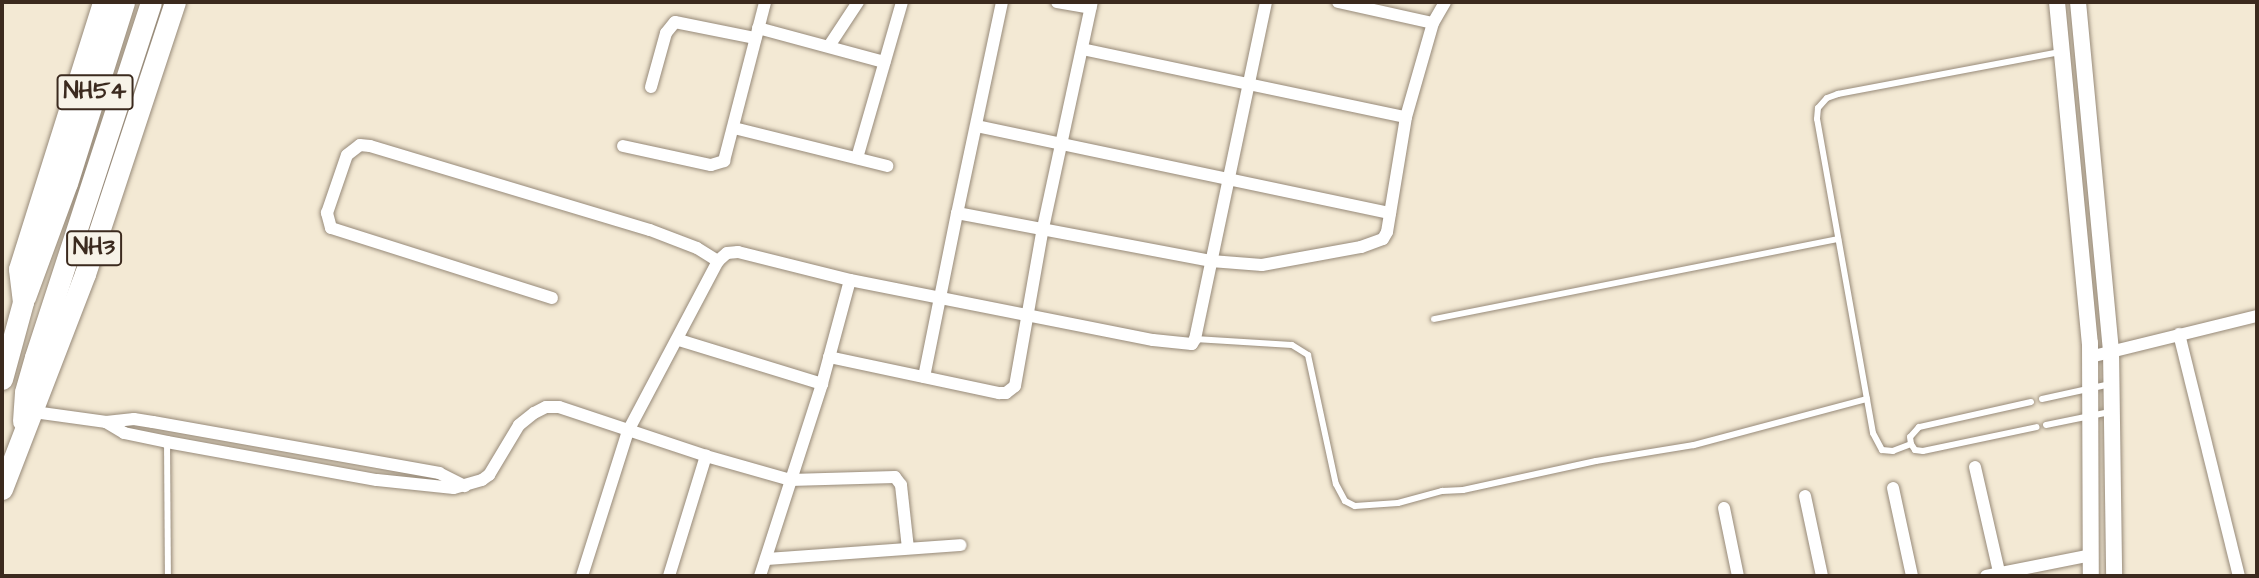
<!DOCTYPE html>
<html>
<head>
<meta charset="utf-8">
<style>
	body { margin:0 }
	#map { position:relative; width:2259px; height:578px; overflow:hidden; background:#f3e9d4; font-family:"Architects Daughter",sans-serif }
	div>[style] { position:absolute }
	.roads { filter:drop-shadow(0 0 2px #978a79) drop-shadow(0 0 2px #978a79) }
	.service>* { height:6px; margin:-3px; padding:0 3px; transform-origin:3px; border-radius:3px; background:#fff }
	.minor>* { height:12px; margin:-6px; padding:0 6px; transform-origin:6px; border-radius:6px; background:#fff }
	.tertiary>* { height:16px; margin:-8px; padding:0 8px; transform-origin:8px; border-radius:8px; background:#fff }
	.trunk>* { height:21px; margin:-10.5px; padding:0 10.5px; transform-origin:10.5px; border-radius:10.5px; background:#fff }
	span { translate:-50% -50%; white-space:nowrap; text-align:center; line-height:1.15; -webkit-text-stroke:5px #f7f3e8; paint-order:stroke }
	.shield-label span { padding:2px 5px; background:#f7f3e8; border:2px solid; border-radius:5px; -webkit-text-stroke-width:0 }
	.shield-label { font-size:24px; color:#3b2a1e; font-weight:700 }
	.frame { position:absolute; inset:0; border:4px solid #3b2a1e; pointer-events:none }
</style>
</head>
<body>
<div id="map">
	<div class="roads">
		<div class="service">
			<i style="left:1434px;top:319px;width:412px;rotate:-11.2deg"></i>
			<i style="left:1195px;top:339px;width:97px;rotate:3.5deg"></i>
			<i style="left:1292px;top:345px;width:19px;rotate:32deg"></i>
			<i style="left:1308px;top:355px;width:132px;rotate:77.8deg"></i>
			<i style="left:1336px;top:484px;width:19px;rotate:62deg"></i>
			<i style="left:1345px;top:501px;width:11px;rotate:27deg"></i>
			<i style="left:1355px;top:506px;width:43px;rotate:-4deg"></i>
			<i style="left:1398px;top:503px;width:46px;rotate:-15.3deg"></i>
			<i style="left:1442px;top:491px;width:21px;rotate:-3deg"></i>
			<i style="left:1463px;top:490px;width:136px;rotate:-12.3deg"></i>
			<i style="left:1596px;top:461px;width:99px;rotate:-9.3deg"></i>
			<i style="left:1694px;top:445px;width:179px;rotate:-14.9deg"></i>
			<i style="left:2042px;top:399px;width:70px;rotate:-12.4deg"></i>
			<i style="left:2031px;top:402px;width:115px;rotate:167.4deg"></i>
			<i style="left:1919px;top:427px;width:13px;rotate:132deg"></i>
			<i style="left:1910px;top:437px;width:7px;rotate:82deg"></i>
			<i style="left:1911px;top:444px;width:7px;rotate:56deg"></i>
			<i style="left:1915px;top:450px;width:8px;rotate:7deg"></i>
			<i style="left:1923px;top:451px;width:116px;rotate:-11.9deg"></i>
			<i style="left:2046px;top:425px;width:65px;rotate:-11.5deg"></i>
			<i style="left:167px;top:442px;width:134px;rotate:89.6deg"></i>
			<i style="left:1911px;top:444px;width:19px;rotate:159deg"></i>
			<i style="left:1893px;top:451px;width:11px;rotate:-175deg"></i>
			<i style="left:1882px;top:450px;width:19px;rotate:-118deg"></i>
			<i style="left:1873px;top:433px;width:319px;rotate:-100.1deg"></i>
			<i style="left:1817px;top:119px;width:11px;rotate:-85deg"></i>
			<i style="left:1818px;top:108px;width:13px;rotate:-48deg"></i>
			<i style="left:1827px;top:98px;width:12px;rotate:-20deg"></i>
			<i style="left:1838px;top:94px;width:227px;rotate:-10.7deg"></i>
		</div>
		<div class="minor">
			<i style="left:1002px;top:2px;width:216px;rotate:102deg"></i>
			<i style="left:957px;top:213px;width:258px;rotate:10.7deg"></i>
			<i style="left:1211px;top:261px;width:51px;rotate:4.5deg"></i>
			<i style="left:1262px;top:265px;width:101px;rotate:-10.3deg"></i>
			<i style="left:1361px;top:247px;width:23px;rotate:-20deg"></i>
			<i style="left:1383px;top:239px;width:8px;rotate:-60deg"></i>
			<i style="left:1387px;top:232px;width:117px;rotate:-80.6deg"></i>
			<i style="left:1406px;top:117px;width:98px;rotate:-74deg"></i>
			<i style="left:1433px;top:23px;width:24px;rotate:-60deg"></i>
			<i style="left:1057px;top:2px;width:34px;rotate:10deg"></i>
			<i style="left:1338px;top:2px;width:97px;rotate:12.5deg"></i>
			<i style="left:758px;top:28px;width:131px;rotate:15.1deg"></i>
			<i style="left:829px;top:46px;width:53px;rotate:-56.6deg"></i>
			<i style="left:1082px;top:49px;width:331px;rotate:11.9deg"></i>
			<i style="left:651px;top:87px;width:56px;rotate:-74.5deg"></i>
			<i style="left:666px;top:33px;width:14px;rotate:-51deg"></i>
			<i style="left:675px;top:22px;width:82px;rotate:11.3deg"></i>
			<i style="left:977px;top:126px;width:422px;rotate:11.9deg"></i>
			<i style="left:734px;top:128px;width:158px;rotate:13.9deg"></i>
			<i style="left:623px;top:146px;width:90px;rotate:12.2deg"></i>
			<i style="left:711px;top:165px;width:14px;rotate:-17deg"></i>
			<i style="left:724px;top:161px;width:164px;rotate:-75.5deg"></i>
			<i style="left:857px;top:158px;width:162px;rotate:-73.9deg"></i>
			<i style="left:850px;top:280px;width:309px;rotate:11.2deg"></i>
			<i style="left:1153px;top:340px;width:39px;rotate:6deg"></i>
			<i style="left:1192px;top:344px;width:6px;rotate:-59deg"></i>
			<i style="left:1195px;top:339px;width:344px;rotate:-78.1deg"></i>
			<i style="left:552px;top:298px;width:232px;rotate:-162.4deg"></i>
			<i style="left:331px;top:228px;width:16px;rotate:-105deg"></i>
			<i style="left:327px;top:213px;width:61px;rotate:-71deg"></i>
			<i style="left:347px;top:155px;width:16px;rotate:-38deg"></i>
			<i style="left:360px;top:145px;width:10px;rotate:6deg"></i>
			<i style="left:370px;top:146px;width:292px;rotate:16.7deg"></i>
			<i style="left:650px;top:230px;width:50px;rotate:21deg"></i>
			<i style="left:697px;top:248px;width:25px;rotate:32deg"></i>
			<i style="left:2179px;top:334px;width:249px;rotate:76.1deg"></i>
			<i style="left:679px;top:340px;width:150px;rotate:17.1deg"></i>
			<i style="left:829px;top:357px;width:174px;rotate:12deg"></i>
			<i style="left:999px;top:393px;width:7px"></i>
			<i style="left:1006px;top:393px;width:11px;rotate:-38deg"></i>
			<i style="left:1015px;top:386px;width:160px;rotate:-80deg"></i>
			<i style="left:1043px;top:228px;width:231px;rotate:-77.8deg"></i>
			<i style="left:2090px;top:357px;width:172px;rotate:-13.8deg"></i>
			<i style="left:924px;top:377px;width:167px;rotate:-78.6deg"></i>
			<i style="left:34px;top:412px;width:73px;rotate:7.9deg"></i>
			<i style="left:106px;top:422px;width:28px;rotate:-6deg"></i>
			<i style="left:134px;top:419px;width:19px;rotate:9deg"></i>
			<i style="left:153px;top:422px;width:291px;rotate:10.1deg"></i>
			<i style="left:439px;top:473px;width:29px;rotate:27deg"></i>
			<i style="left:106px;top:422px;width:21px;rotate:31deg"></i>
			<i style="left:124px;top:433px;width:44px;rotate:11.8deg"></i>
			<i style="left:167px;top:442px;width:213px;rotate:10.3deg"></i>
			<i style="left:377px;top:480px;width:77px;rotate:5.9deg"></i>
			<i style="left:454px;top:488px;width:29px;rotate:-16deg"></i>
			<i style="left:482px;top:480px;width:9px;rotate:-36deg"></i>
			<i style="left:489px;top:475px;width:58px;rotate:-59deg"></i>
			<i style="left:519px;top:425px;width:19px;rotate:-39deg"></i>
			<i style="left:534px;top:413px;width:13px;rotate:-27deg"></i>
			<i style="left:546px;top:407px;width:13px"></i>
			<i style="left:559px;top:407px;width:155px;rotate:18.4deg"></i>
			<i style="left:706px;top:456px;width:87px;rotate:15.9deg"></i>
			<i style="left:790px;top:480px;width:105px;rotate:-1.6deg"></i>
			<i style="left:895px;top:477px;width:10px;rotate:53deg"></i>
			<i style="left:901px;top:485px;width:63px;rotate:83.7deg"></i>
			<i style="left:1975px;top:467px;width:112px;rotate:77.1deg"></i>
			<i style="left:1893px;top:488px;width:90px;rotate:77.8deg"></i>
			<i style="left:1805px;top:496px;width:82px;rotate:78deg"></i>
			<i style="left:1724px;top:508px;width:69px;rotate:78.4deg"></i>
			<i style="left:766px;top:559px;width:195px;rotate:-4.1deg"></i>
			<i style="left:582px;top:576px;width:152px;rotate:-72.4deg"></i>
			<i style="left:628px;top:431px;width:192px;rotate:-62.1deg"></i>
			<i style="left:718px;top:261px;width:12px;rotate:-42deg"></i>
			<i style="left:727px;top:253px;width:11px;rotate:-5deg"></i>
			<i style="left:738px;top:252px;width:115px;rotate:14deg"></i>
			<i style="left:850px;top:280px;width:108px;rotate:105.1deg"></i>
			<i style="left:822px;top:384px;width:202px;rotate:107.9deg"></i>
			<i style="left:669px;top:576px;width:126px;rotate:-72.9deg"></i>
			<i style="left:1986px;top:576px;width:107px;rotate:-11.3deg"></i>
		</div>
		<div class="tertiary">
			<i style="left:2057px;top:2px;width:343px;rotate:84.5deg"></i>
			<i style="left:2090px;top:343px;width:233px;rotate:89.8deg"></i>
			<i style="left:2078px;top:2px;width:350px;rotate:84.6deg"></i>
			<i style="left:2111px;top:350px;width:226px;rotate:89.2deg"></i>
		</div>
		<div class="trunk">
			<i style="left:25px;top:297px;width:121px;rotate:-69.8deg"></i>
			<i style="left:67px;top:183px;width:190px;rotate:-72.5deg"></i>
			<i style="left:2px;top:379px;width:80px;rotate:-74.7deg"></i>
			<i style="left:23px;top:302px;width:33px;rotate:-97deg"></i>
			<i style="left:19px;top:269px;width:280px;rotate:-72.5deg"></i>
			<i style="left:23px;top:421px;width:29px;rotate:-86deg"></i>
			<i style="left:25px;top:392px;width:36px;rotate:-74deg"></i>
			<i style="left:35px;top:357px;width:373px;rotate:-71.9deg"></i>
			<i style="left:2px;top:489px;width:230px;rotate:-68.9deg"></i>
			<i style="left:85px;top:274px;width:287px;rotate:-71.7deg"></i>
		</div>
	</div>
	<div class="shield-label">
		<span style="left:95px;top:92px">NH54</span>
		<span style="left:94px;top:248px">NH3</span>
	</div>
	<div class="frame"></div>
</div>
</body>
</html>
